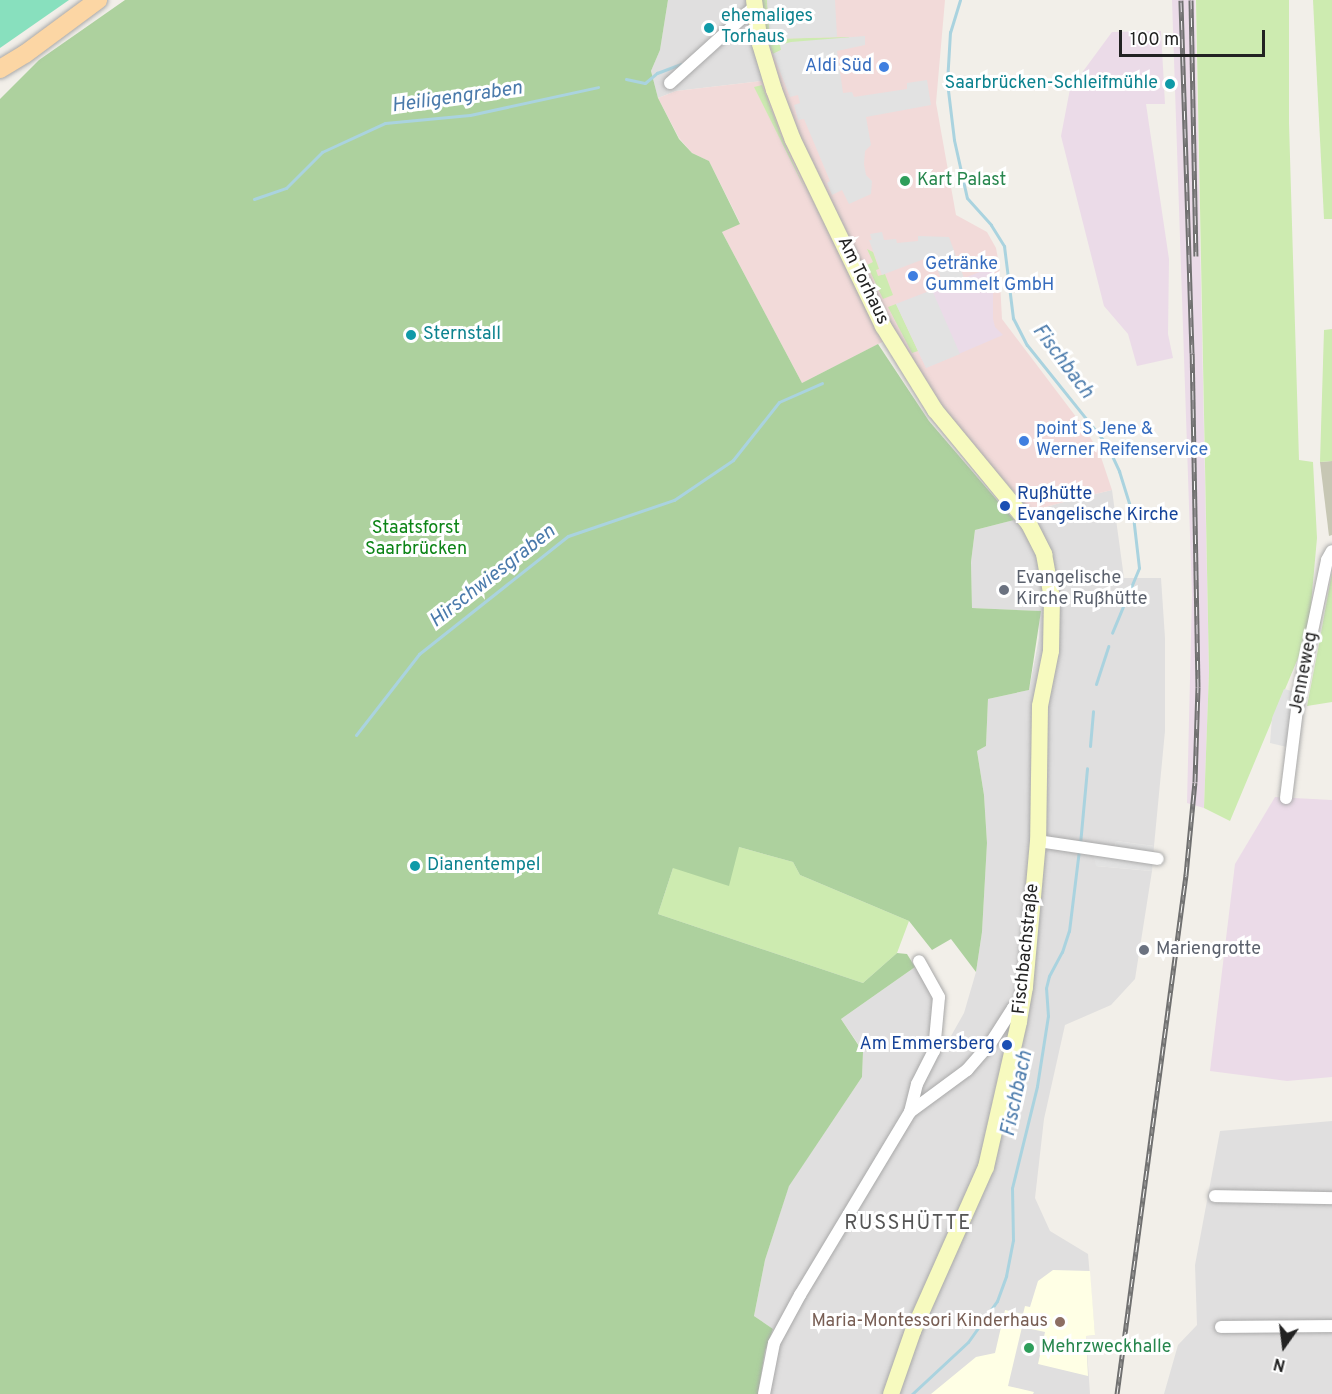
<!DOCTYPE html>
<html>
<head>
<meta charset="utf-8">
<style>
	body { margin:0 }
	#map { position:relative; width:1332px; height:1394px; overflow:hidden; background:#f2efe9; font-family:Overpass,sans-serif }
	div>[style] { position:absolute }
	.residential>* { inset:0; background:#e0dfdf }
	.commercial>* { inset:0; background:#f2dad9 }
	.industrial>* { inset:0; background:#ebdbe8 }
	.education>* { inset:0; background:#ffffe5 }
	.construction>* { inset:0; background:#c7c7b4 }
	.grass>* { inset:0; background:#cdebb0 }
	.forest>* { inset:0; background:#add19e }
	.pitch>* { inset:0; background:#88e0be }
	.parking>* { inset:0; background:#e2e2e2 }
	.stream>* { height:3px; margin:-1.5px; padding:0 1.5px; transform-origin:1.5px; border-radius:1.5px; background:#aad3df }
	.roads { filter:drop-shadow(0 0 2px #a9a9a9) drop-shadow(0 0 2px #a9a9a9) }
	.street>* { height:12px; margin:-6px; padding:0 6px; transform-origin:6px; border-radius:6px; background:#fff }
	.secondary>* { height:16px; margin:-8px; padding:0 8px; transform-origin:8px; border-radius:8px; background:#f7fabf }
	.primary>* { height:18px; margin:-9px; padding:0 9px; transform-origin:9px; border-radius:9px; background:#fcd6a4 }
	.rail>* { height:5px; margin-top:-2.5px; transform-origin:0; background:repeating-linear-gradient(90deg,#fff 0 9px,#707070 0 18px); box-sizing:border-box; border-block:2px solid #707070 }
	.dots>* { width:16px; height:16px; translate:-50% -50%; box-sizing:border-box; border:3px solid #fff; border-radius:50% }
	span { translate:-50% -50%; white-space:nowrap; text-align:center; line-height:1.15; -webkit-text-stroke:6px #fff; paint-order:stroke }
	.culture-label { font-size:18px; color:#0d838f }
	.left { translate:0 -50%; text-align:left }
	.right { translate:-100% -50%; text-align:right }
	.shop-label { font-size:18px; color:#366cbe }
	.leisure-label { font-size:18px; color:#27864d }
	.street-label { font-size:18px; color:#222 }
	.transit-label { font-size:18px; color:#164399 }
	.park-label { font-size:18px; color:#0c8416 }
	.worship-label { font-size:18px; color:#5b616d }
	.education-label { font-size:18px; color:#785e54 }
	.water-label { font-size:20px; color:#4a7aab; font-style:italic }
	.neighbourhood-label { font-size:20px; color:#555; letter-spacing:1.5px }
	.north { position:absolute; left:1254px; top:1316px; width:60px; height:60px; -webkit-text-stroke:4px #fff; paint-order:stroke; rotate:194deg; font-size:16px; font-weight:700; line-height:24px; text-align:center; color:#222 }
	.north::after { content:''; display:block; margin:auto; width:21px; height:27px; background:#222; clip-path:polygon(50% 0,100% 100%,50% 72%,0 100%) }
	.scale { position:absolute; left:1119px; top:30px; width:146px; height:27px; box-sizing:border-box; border:3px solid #222; border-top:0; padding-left:8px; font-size:18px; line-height:21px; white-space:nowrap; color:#222; -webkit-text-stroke:4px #fff; paint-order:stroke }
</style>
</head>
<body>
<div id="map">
	<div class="residential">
		<i style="clip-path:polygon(668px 0,760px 0,779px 79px,676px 91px,658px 98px,651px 71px,660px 50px)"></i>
		<i style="clip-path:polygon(1081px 489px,1083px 497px,1112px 490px,1124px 578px,1161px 578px,1165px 638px,1165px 731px,1154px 846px,1116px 841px,1114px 852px,1096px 866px,1152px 871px,1135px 979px,1111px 1005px,1065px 1025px,1044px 1119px,1035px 1198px,1050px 1231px,1088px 1254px,1095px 1335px,1086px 1336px,1090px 1394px,758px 1394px,765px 1351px,773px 1329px,754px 1316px,765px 1260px,789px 1185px,862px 1077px,863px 1051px,841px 1019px,915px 967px,932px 993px,935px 1008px,933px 1035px,951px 1036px,964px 1013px,976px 972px,982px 932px,987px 843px,984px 795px,977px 751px,986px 746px,988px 699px,1029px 690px,1039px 638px,1040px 611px,972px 608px,971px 562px,975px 530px,1014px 520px,1031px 511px,1064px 502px,1062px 494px)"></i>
		<i style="clip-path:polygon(1332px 1121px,1332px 1394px,1164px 1394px,1178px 1345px,1197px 1325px,1195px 1265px,1220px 1131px)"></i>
	</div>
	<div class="commercial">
		<i style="clip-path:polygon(760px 0,945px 0,936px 103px,956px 215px,987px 232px,996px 248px,999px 264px,1002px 319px,1086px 430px,1100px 454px,1112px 490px,1083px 497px,1081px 489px,1063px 493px,1064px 502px,1031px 511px,964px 435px,919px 374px,898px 334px,802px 383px,722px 232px,740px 223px,709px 161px,692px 153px,679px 138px,658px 98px,676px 91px,778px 79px,765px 39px)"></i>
	</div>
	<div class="industrial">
		<i style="clip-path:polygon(1172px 0,1195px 0,1209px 672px,1204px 808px,1187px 803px,1192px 595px)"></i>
		<i style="clip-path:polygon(1161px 31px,1165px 104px,1146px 104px,1169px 259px,1168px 334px,1173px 358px,1137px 366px,1128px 334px,1104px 306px,1061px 136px,1070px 89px,1112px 32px)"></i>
		<i style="clip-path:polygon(993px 267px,993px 319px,995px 327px,1003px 335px,926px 368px,896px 304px)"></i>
		<i style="clip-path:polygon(1275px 797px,1332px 800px,1332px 1077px,1287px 1081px,1210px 1071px,1235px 864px)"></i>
	</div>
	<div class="education">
		<i style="clip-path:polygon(1053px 1270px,1090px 1271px,1095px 1335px,1086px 1336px,1088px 1376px,1038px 1364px,1045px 1332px,1022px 1327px,1008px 1386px,1034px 1392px,1033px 1394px,931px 1394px,976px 1357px,995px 1353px,1005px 1310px,1023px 1314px,1025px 1306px,1030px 1307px,1038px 1281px)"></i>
	</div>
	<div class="construction">
		<i style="clip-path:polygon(1332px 461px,1332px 535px,1329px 536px,1320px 462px)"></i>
	</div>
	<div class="grass">
		<i style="clip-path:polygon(762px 0,767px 0,770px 39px,849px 37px,849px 39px,781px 50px,773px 54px,768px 41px)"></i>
		<i style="clip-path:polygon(1196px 0,1289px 0,1289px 123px,1299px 460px,1313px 462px,1317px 538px,1310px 615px,1301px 651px,1230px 821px,1204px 808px,1209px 672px)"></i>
		<i style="clip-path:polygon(1313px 0,1332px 0,1332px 219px,1324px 219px)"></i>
		<i style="clip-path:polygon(762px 85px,784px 143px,806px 191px,754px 87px)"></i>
		<i style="clip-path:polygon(867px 249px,873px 252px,879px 269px,876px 270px,878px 276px,885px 274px,893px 295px,883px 299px,867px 265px,873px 262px)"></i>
		<i style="clip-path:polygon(896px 304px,918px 351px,912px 353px,888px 307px)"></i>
		<i style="clip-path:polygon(1332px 329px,1332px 461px,1320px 462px,1324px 330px)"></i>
		<i style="clip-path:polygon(1332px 572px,1332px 702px,1307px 706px,1319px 644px)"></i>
		<i style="clip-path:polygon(739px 847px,793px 862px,800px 875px,909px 921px,897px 953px,863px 983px,658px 914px,673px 868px)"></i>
	</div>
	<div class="forest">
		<i style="clip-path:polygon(125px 0,668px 0,660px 50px,651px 71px,658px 98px,679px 139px,692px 153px,709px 161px,740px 224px,722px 232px,802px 383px,878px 344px,929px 421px,1014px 520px,975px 530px,971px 562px,972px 608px,1041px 611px,1029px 690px,988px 699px,986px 746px,977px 751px,984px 795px,987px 843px,982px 932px,976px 972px,951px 939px,932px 950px,909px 921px,800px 875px,793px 862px,739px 847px,729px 886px,673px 868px,658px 914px,863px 983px,897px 953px,907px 954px,915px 967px,841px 1019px,863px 1052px,862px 1077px,789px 1186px,765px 1260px,754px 1316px,773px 1329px,765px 1351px,758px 1394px,0 1394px,0 99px,39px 60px)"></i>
	</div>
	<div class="pitch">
		<i style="clip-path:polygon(0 0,69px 0,0 48px)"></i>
	</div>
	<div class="parking">
		<i style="clip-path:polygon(767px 0,835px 0,837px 37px,770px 39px)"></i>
		<i style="clip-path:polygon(865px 36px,865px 45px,837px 51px,843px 93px,852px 92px,854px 97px,907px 89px,907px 83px,927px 80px,931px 105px,866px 117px,871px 145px,865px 151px,864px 164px,866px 175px,872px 181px,871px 194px,849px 204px,842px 190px,832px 195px,827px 183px,830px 181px,804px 119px,798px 120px,794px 105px,800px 103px,798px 95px,790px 97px,773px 54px,781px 50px,780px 45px,791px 42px)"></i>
		<i style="clip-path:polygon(882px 232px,884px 240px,896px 239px,897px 243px,918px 241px,918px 236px,949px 237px,964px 278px,944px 286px,932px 256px,882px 275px,869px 240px,872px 240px,870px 234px)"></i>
		<i style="clip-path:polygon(932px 290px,960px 354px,926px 368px,896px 304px)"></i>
		<i style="clip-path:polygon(1284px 689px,1299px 693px,1291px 748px,1270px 743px,1272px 718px)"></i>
		<i style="clip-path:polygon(1116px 841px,1154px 846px,1152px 871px,1096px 866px,1092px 849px,1114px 852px)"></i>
	</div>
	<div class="stream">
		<i style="left:960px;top:0;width:34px;rotate:107deg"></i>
		<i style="left:950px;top:32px;width:50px;rotate:93.4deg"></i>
		<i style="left:947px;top:82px;width:58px;rotate:83.1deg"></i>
		<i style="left:954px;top:140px;width:59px;rotate:77.4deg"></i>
		<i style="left:967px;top:198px;width:36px;rotate:48deg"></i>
		<i style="left:991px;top:225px;width:25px;rotate:58deg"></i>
		<i style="left:1004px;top:246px;width:73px;rotate:82.9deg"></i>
		<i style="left:1013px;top:318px;width:30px;rotate:63deg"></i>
		<i style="left:1027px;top:345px;width:128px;rotate:51.3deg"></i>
		<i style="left:1107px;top:445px;width:29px;rotate:65deg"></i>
		<i style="left:1119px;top:471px;width:47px;rotate:72.7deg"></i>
		<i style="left:1133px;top:516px;width:52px;rotate:83.4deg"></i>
		<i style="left:1139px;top:568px;width:70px;rotate:112.6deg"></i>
		<i style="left:626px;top:79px;width:19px;rotate:12deg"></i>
		<i style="left:645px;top:83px;width:16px;rotate:-40deg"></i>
		<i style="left:657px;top:73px;width:25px;rotate:-21deg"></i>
		<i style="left:254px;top:199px;width:34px;rotate:-19deg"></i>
		<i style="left:286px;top:188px;width:51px;rotate:-45deg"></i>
		<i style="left:322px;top:152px;width:69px;rotate:-24.7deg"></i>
		<i style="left:385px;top:123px;width:85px;rotate:-5.4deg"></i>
		<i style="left:470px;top:115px;width:131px;rotate:-12.3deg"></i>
		<i style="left:1096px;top:684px;width:40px;rotate:-72deg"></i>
		<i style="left:356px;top:735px;width:103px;rotate:-52.1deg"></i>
		<i style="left:419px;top:654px;width:190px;rotate:-38.4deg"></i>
		<i style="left:568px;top:536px;width:112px;rotate:-18.8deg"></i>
		<i style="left:674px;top:500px;width:71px;rotate:-34.1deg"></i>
		<i style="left:733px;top:460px;width:74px;rotate:-51.6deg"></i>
		<i style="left:779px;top:402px;width:47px;rotate:-23.8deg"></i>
		<i style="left:1090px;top:746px;width:35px;rotate:-85deg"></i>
		<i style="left:1080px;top:844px;width:76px;rotate:-84.7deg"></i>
		<i style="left:912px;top:1394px;width:76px;rotate:-42.9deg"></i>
		<i style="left:968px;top:1342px;width:50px;rotate:-54.7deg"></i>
		<i style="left:997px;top:1301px;width:27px;rotate:-70deg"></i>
		<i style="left:1006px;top:1276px;width:37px;rotate:-79deg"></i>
		<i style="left:1013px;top:1240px;width:52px;rotate:-91.1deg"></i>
		<i style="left:1012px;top:1188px;width:105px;rotate:-76.2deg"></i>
		<i style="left:1037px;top:1086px;width:71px;rotate:-81.1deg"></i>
		<i style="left:1048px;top:1016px;width:28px;rotate:-94deg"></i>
		<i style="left:1046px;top:988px;width:12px;rotate:-76deg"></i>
		<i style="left:1049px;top:976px;width:27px;rotate:-62deg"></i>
		<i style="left:1062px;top:952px;width:22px;rotate:-72deg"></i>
		<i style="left:1069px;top:931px;width:82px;rotate:-83deg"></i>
	</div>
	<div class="roads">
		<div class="street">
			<i style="left:670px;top:83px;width:113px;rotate:-42.1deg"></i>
			<i style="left:1286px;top:798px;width:106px;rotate:-82.9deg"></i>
			<i style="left:1299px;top:693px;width:136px;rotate:-78.1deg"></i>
			<i style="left:1327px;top:560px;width:10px;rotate:-61deg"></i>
			<i style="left:1038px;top:841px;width:121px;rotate:8.5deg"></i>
			<i style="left:910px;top:1112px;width:71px;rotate:-36.4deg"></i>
			<i style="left:967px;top:1070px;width:35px;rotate:-49deg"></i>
			<i style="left:990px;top:1044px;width:43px;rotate:-57.4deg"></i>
			<i style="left:1013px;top:1008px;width:10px;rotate:-24deg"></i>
			<i style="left:1215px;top:1196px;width:117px;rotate:1deg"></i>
			<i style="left:1221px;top:1327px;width:111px;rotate:-0.5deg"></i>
			<i style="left:764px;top:1394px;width:52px;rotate:-78.9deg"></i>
			<i style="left:774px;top:1343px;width:55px;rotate:-61.6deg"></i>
			<i style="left:800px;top:1295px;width:214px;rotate:-59deg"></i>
			<i style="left:910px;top:1112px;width:29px;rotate:-76deg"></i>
			<i style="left:917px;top:1084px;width:37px;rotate:-63deg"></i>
			<i style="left:934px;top:1051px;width:54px;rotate:-84.7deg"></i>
			<i style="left:939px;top:997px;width:41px;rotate:-119.1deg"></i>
		</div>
		<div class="secondary">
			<i style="left:754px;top:0;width:44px;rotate:82.2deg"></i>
			<i style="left:760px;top:44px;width:48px;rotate:73.1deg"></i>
			<i style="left:774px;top:90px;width:53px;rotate:69.2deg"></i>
			<i style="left:793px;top:140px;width:207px;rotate:64.2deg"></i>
			<i style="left:883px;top:326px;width:99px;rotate:58.2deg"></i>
			<i style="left:935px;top:410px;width:148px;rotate:50.5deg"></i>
			<i style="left:1029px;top:524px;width:34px;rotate:63deg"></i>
			<i style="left:1044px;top:554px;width:45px;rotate:79.7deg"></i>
			<i style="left:1052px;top:598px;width:53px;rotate:91.1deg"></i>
			<i style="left:1051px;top:651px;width:56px;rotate:101.3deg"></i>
			<i style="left:1040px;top:706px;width:135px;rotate:90.8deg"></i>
			<i style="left:1038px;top:841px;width:147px;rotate:95.1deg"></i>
			<i style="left:1025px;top:987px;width:36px;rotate:100deg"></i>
			<i style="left:1019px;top:1022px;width:149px;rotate:102.8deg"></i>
			<i style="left:986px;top:1167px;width:180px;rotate:114deg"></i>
			<i style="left:913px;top:1331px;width:67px;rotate:109.2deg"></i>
		</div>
		<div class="primary">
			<i style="left:0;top:69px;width:29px;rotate:-31deg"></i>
			<i style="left:25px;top:54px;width:91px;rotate:-36.5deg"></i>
		</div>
	</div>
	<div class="rail">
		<i style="left:1191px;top:0;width:256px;rotate:88.9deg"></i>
		<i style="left:1117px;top:1394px;width:524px;rotate:-82.43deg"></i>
		<i style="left:1186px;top:875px;width:93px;rotate:-84.5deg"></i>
		<i style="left:1195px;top:782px;width:95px;rotate:-88.2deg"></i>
		<i style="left:1198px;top:687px;width:334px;rotate:-91deg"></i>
		<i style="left:1192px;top:353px;width:353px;rotate:-91.8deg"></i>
	</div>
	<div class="dots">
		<i style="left:709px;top:28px;background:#0f9aa8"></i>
		<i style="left:884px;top:67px;background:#3f7fe0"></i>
		<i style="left:1170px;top:84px;background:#0f9aa8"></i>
		<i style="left:905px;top:181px;background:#2e9e5b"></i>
		<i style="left:913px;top:276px;background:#3f7fe0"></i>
		<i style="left:411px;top:335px;background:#0f9aa8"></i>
		<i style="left:1024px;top:441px;background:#3f7fe0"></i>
		<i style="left:1005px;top:506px;background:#1a4fb4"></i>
		<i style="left:1004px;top:590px;background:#6b7280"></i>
		<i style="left:415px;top:866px;background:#0f9aa8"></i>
		<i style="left:1144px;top:950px;background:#6b7280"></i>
		<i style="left:1007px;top:1045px;background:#1a4fb4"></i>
		<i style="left:1060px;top:1322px;background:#8d6e63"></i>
		<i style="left:1029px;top:1348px;background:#2e9e5b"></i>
	</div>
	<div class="culture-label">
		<span class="left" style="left:721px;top:28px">ehemaliges<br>Torhaus</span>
		<span class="right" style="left:1158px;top:84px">Saarbrücken-Schleifmühle</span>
		<span class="left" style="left:423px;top:335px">Sternstall</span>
		<span class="left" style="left:427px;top:866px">Dianentempel</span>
	</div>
	<div class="shop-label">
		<span class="right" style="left:872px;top:67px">Aldi Süd</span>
		<span class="left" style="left:925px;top:276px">Getränke<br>Gummelt GmbH</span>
		<span class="left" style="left:1036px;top:441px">point S Jene &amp;<br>Werner Reifenservice</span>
	</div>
	<div class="leisure-label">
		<span class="left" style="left:917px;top:181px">Kart Palast</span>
		<span class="left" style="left:1041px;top:1348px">Mehrzweckhalle</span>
	</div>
	<div class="street-label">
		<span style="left:862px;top:281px;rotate:64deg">Am Torhaus</span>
		<span style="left:1305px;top:673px;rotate:-79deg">Jenneweg</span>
		<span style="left:1027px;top:949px;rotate:-84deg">Fischbachstraße</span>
	</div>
	<div class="transit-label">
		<span class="left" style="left:1017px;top:506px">Rußhütte<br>Evangelische Kirche</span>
		<span class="right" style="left:995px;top:1045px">Am Emmersberg</span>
	</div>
	<div class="park-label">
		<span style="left:416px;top:540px">Staatsforst<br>Saarbrücken</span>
	</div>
	<div class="worship-label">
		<span class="left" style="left:1016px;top:590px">Evangelische<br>Kirche Rußhütte</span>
		<span class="left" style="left:1156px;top:950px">Mariengrotte</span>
	</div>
	<div class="education-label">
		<span class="right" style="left:1048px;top:1322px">Maria-Montessori Kinderhaus</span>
	</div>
	<div class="water-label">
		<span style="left:457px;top:98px;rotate:-8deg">Heiligengraben</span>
		<span style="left:1062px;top:362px;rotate:53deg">Fischbach</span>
		<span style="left:493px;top:577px;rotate:-38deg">Hirschwiesgraben</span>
		<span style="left:1018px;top:1094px;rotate:-78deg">Fischbach</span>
	</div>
	<div class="neighbourhood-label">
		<span style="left:908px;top:1224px">RUSSHÜTTE</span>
	</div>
	<div class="north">N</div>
	<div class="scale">100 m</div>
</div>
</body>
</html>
